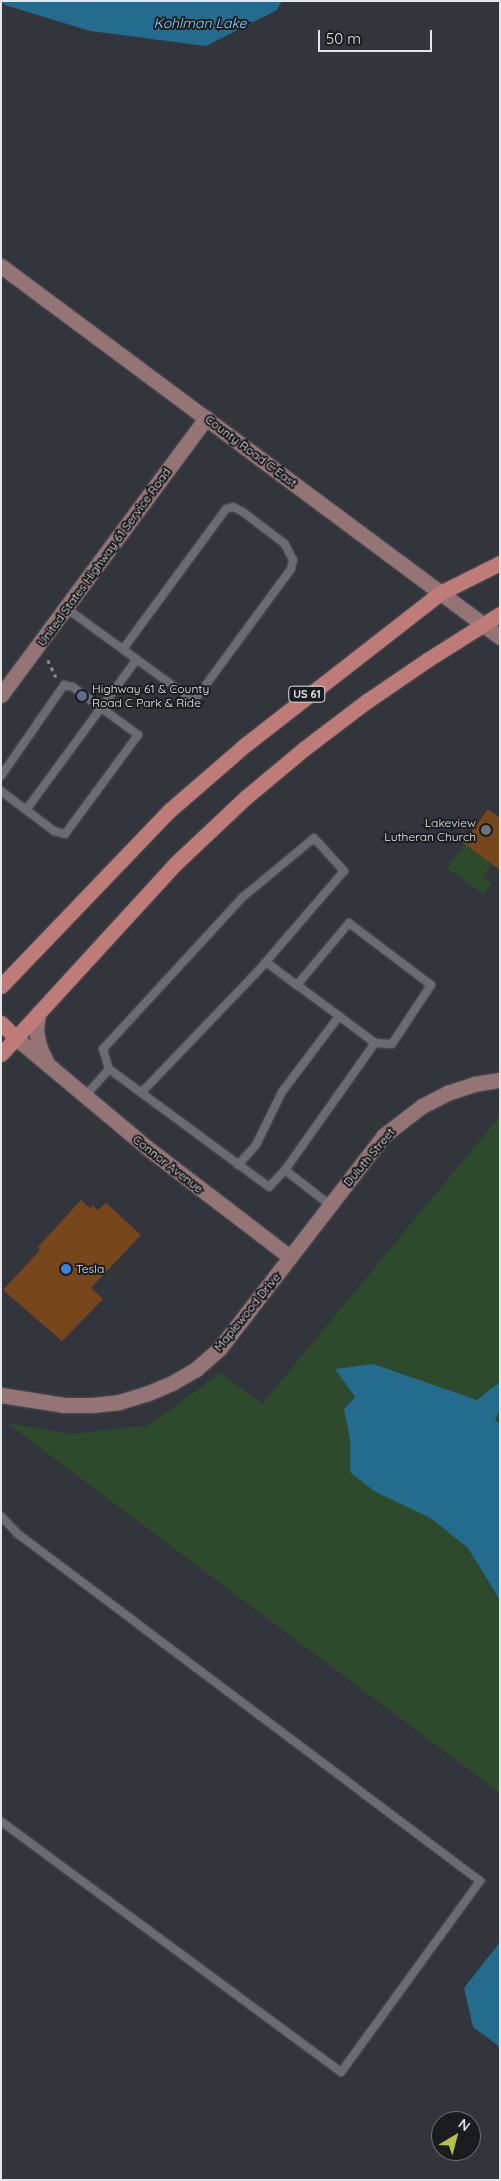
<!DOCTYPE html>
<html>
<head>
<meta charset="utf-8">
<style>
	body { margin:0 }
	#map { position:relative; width:501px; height:2181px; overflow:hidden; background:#32353b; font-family:Quicksand,sans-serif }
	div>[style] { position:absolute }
	.green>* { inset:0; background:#2d4a2c }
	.water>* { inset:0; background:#246c8d }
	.building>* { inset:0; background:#77471b }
	.path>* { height:2.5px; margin-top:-1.25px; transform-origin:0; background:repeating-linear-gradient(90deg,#898b90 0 4px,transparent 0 8px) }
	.roads { filter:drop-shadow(0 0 1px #4f5156) drop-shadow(0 0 1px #4f5156) }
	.lane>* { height:8px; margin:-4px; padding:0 4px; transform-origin:4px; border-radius:4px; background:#696c73 }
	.secondary>* { height:15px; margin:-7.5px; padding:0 7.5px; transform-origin:7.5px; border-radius:7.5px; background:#947475 }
	.primary>* { height:15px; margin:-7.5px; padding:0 7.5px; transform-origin:7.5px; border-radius:7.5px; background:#bf7b77 }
	.dots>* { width:14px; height:14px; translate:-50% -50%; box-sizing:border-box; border:2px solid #1b1c1f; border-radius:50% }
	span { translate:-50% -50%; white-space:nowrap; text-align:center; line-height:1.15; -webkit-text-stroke:4px #1b1c1f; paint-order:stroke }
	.shield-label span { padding:1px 4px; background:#1b1c1f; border:1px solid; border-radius:4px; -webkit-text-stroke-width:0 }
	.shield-label { font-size:11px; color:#e4e6ea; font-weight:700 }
	.street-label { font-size:12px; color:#e4e6ea }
	.poi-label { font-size:12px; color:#e4e6ea }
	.left { translate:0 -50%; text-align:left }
	.right { translate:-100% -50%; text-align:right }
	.water-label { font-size:14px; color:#8ad6ff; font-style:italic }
	.frame { position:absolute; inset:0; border:2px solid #e4e6ea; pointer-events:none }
	.north { position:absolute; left:431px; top:2111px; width:50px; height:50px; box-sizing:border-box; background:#1b1c1f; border:1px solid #6b6d70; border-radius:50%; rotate:37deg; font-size:14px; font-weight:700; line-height:20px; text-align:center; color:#e4e6ea }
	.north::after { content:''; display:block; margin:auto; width:18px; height:22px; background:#b7c148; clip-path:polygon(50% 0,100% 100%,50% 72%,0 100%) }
	.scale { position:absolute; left:318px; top:30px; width:114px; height:22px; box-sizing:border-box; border:2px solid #e4e6ea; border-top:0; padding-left:6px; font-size:15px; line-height:18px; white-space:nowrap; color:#e4e6ea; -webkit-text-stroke:4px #1b1c1f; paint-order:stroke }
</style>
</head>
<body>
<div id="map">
	<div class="green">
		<i style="clip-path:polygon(465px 844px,492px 864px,483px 876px,492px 883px,483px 894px,447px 868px)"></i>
		<i style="clip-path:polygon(500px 1116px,500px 1793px,7px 1423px,70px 1434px,147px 1426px,221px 1373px,262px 1404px)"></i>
	</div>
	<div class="water">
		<i style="clip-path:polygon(1px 1px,282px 1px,277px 10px,206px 46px,90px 31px,5px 5px)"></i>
		<i style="clip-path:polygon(373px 1364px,477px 1400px,500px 1382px,500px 1409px,495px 1420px,500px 1424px,500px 1600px,468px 1548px,432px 1519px,374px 1491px,350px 1472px,350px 1439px,344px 1409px,355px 1397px,335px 1369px)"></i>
		<i style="clip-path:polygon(500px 1942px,500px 2047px,473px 2027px,464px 1988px)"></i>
	</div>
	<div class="building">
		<i style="clip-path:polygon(488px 809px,500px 818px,500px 870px,463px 843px)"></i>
		<i style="clip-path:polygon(81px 1200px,90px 1208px,93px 1205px,98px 1210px,106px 1203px,141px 1235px,91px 1288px,103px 1299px,62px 1341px,3px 1290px,40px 1250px,38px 1247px)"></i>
	</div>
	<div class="path">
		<i style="left:48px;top:660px;width:19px;rotate:65deg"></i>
	</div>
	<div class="roads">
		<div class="lane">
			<i style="left:66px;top:608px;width:158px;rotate:36deg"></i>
			<i style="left:194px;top:701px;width:164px;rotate:-53.7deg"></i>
			<i style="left:291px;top:569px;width:9px;rotate:-77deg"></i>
			<i style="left:293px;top:560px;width:18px;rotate:-117deg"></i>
			<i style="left:285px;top:544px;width:53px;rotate:-142.7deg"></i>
			<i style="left:243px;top:512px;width:11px;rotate:-153deg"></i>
			<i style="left:233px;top:507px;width:7px;rotate:164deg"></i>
			<i style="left:226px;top:509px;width:174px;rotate:126.3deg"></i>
			<i style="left:1px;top:776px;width:111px;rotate:-55.3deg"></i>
			<i style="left:64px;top:685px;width:9px;rotate:13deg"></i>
			<i style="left:73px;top:687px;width:81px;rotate:36.4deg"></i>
			<i style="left:138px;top:735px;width:123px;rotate:126.4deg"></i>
			<i style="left:65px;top:834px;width:11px;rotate:-165deg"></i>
			<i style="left:54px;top:831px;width:66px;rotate:-143deg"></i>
			<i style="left:26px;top:810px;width:187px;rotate:-53.7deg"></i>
			<i style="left:266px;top:962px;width:39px;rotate:37deg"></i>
			<i style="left:297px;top:985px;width:52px;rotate:36.4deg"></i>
			<i style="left:339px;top:1016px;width:45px;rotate:36.9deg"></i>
			<i style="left:375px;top:1043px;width:17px;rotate:3deg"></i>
			<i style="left:392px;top:1044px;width:71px;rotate:-56.5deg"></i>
			<i style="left:431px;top:985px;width:103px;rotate:-142.9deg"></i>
			<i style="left:349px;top:923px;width:81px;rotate:130deg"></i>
			<i style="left:109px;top:1069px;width:21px;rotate:-107deg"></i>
			<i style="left:103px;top:1049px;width:207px;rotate:-47.4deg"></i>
			<i style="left:243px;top:897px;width:92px;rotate:-39.7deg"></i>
			<i style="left:314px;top:838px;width:45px;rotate:47.7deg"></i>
			<i style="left:344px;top:871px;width:132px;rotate:130.7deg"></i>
			<i style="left:258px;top:971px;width:169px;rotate:133.8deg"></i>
			<i style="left:85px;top:1096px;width:36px;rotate:-48deg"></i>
			<i style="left:109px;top:1069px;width:199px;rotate:36.4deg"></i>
			<i style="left:269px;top:1187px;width:23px;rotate:-47deg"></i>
			<i style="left:285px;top:1170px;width:156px;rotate:-54.7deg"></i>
			<i style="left:238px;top:1165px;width:27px;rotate:-48deg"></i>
			<i style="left:256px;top:1145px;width:59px;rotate:-63.9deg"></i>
			<i style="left:282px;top:1092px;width:95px;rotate:-53.1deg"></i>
			<i style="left:285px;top:1170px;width:57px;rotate:37.9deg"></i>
			<i style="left:1px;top:1516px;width:25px;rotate:47deg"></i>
			<i style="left:18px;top:1534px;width:578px;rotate:36.91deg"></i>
			<i style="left:480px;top:1881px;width:236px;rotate:126deg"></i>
			<i style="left:341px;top:2072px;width:423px;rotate:-143.6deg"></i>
		</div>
		<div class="secondary">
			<i style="left:1px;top:266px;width:622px;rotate:36.63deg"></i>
			<i style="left:1px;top:695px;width:345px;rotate:-53.5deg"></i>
			<i style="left:38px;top:1014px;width:16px;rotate:97deg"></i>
			<i style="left:36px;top:1030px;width:16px;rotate:79deg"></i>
			<i style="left:39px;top:1046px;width:19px;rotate:65deg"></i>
			<i style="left:16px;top:1038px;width:175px;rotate:39.9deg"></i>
			<i style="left:150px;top:1150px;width:176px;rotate:37.4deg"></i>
			<i style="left:1px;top:1395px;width:64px;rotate:9deg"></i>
			<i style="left:64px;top:1405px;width:28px"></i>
			<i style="left:92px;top:1405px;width:27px;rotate:-6deg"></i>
			<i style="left:119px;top:1402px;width:28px;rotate:-17deg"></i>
			<i style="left:146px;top:1394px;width:28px;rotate:-23deg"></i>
			<i style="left:172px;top:1383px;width:28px;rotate:-30deg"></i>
			<i style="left:196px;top:1369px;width:32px;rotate:-41deg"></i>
			<i style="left:220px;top:1348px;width:267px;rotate:-52.4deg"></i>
			<i style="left:383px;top:1136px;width:49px;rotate:-37.6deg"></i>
			<i style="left:422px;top:1106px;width:28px;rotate:-27deg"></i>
			<i style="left:447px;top:1093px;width:28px;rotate:-18deg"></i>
			<i style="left:474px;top:1084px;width:26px;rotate:-9deg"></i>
		</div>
		<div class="primary">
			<i style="left:1px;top:986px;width:244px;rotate:-46.2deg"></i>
			<i style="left:170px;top:810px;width:99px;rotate:-40.9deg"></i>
			<i style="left:245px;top:745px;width:247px;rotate:-37.9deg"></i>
			<i style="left:440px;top:593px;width:67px;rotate:-26.6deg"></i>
			<i style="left:1px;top:1023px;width:21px;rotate:45deg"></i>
			<i style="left:1px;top:1054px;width:259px;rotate:-47.5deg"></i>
			<i style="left:176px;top:863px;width:95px;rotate:-43.3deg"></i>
			<i style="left:245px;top:798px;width:78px;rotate:-39.8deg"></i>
			<i style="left:305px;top:748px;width:78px;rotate:-37.2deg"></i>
			<i style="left:367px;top:701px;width:73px;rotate:-34.3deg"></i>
			<i style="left:427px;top:660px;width:86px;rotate:-32.2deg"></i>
		</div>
	</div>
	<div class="dots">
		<i style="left:82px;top:696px;background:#5c6f8a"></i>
		<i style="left:486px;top:830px;background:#6b7280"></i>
		<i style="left:66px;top:1269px;background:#3f7fe0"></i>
	</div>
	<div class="shield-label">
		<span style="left:307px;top:694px">US 61</span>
	</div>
	<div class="street-label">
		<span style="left:251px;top:451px;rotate:37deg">County Road C East</span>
		<span style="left:104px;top:557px;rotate:-54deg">United States Highway 61 Service Road</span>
		<span style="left:369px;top:1157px;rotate:-50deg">Duluth Street</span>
		<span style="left:168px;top:1164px;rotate:38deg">Connor Avenue</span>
		<span style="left:247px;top:1312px;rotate:-51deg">Maplewood Drive</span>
	</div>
	<div class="poi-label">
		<span class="left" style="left:92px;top:696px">Highway 61 &amp; County<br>Road C Park &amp; Ride</span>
		<span class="right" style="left:476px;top:830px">Lakeview<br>Lutheran Church</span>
		<span class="left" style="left:76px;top:1269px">Tesla</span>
	</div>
	<div class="water-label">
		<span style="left:200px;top:23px">Kohlman Lake</span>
	</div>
	<div class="frame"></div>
	<div class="north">N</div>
	<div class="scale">50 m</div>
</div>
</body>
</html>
